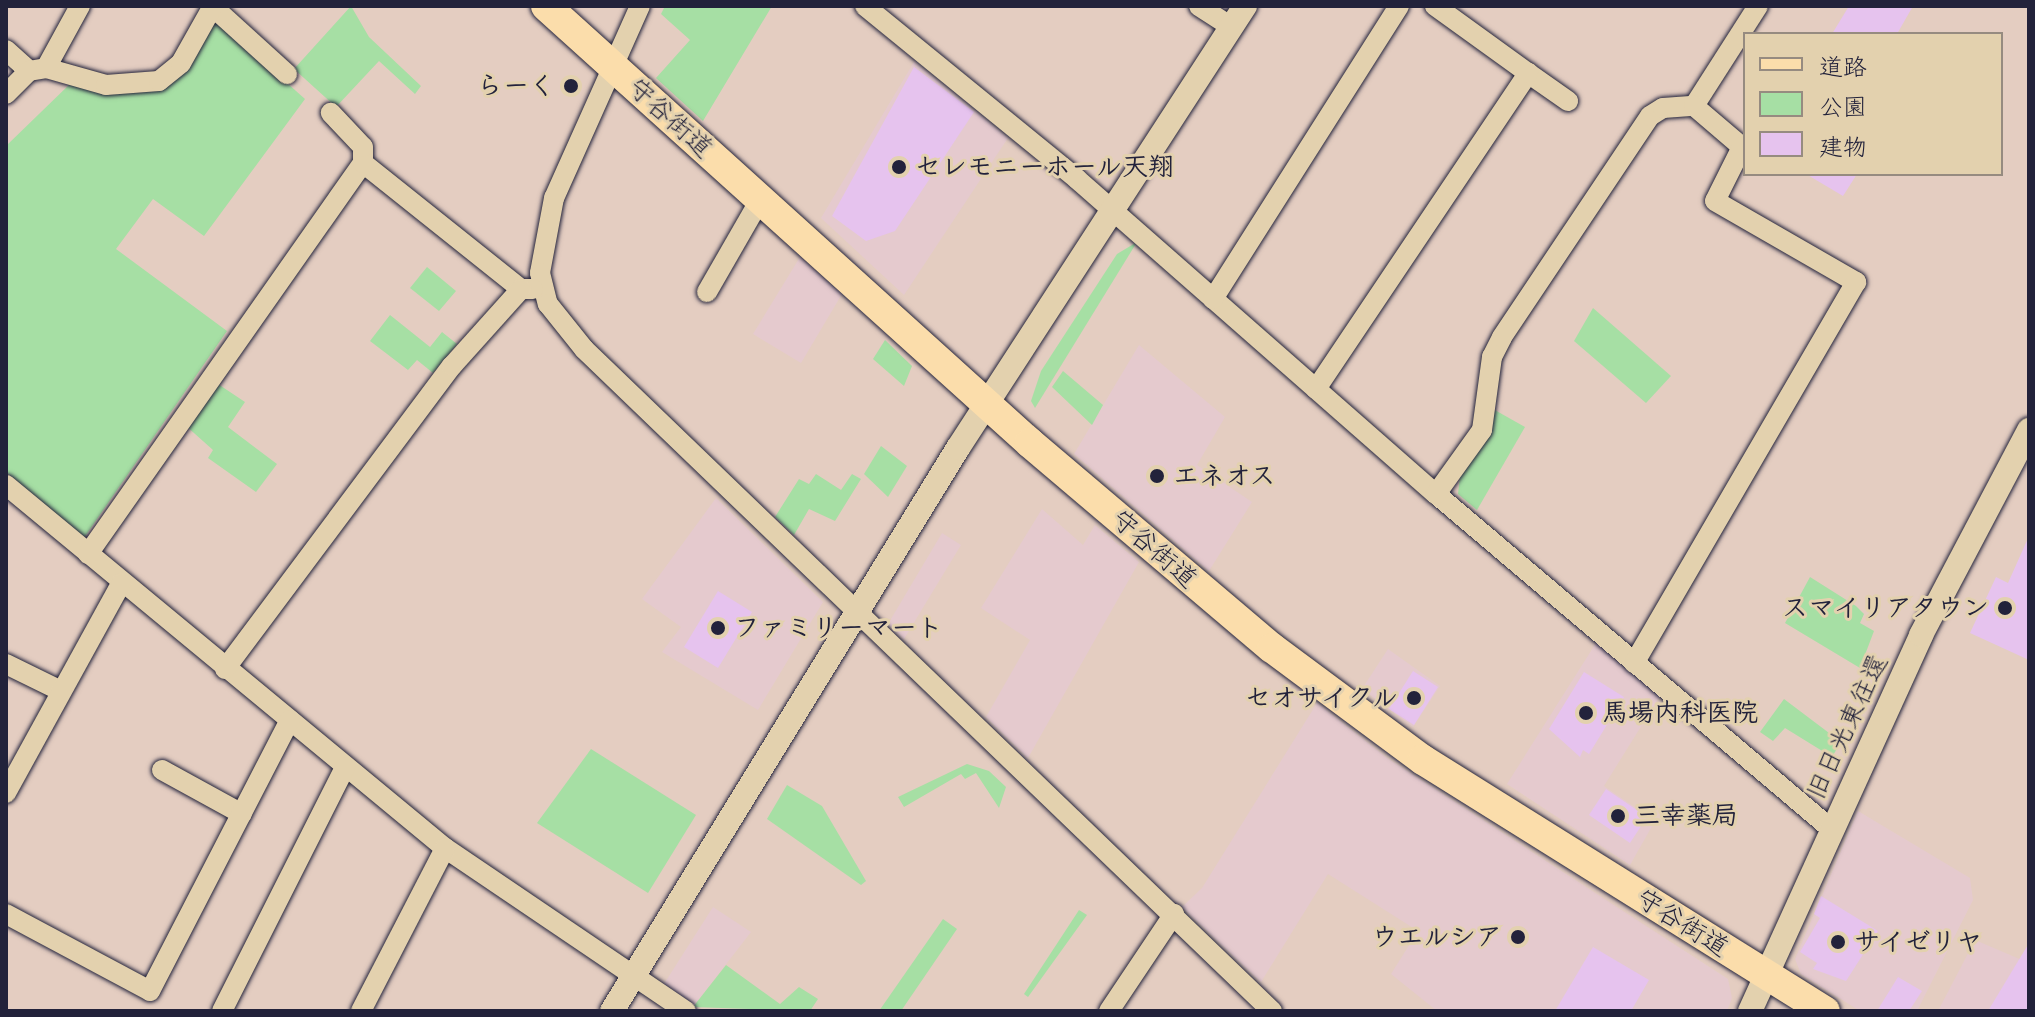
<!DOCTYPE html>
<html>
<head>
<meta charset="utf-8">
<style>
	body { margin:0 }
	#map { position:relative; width:2035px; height:1017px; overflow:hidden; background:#e4cdc1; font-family:Itim,"Klee One",sans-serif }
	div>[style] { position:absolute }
	.built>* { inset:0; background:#e5cace }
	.green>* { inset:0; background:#a6dfa4 }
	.building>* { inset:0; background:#e6c3ee }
	.roads { filter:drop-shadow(0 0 2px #22223b) drop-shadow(0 0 2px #22223b) }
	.minor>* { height:20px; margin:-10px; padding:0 10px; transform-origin:10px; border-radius:10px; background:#e3d1ae }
	.tertiary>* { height:24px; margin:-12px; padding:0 12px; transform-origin:12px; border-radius:12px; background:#e3d1ae }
	.primary>* { height:30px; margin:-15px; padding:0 15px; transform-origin:15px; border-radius:15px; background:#fbddab }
	.dots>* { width:22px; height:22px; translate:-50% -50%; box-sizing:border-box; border:4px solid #e3d1ae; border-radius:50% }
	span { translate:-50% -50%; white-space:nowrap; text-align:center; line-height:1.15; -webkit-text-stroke:6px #e3d1ae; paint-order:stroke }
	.poi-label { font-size:26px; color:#22223b; font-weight:700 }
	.right { translate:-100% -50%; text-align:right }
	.left { translate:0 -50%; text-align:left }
	.street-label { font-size:26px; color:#22223b }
	.frame { position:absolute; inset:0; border:8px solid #22223b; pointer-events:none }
	.legend { position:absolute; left:1743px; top:32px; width:260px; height:144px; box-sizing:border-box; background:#e3d1ae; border:2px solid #968b80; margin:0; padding:10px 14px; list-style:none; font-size:24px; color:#22223b }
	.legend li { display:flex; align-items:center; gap:16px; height:40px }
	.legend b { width:40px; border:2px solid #968b80 }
</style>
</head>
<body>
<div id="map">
	<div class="built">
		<i style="clip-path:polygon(914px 62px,1008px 138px,904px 295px,821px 218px)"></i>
		<i style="clip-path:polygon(800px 257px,842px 294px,801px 363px,753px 334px)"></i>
		<i style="clip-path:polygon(1139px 345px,1225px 417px,1197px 465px,1252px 502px,1209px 571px,1074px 454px)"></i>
		<i style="clip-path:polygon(716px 498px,823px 602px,758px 710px,662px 652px,681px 627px,642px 599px)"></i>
		<i style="clip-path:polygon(1042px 509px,1083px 545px,1095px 525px,1139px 562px,1028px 758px,986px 717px,1030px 640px,981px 608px)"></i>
		<i style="clip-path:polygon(942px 533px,961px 545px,904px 639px,888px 624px)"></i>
		<i style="clip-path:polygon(1596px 643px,1660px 696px,1604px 786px,1655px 821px,1630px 865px,1507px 784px)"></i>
		<i style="clip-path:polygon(1388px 649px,1440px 686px,1413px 727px,1362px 689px)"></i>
		<i style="clip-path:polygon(1317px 703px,1387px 758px,1728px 979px,1732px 998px,1727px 1011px,1437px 1011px,1391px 974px,1418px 931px,1328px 874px,1261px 982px,1182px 907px,1202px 888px)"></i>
		<i style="clip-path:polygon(1858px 811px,1970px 878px,1973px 900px,1917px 1011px,1860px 1011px,1801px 974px,1795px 959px)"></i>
		<i style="clip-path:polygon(713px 907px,751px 932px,693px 1007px,662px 987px)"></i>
		<i style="clip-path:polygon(1975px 940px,2029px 963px,2029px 1011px,1938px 1011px)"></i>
	</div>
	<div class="green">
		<i style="clip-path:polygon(351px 6px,369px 37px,421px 86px,415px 94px,379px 61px,336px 107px,294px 69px)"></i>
		<i style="clip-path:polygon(665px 6px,772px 6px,703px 121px,656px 78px,690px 40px,661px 14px)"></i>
		<i style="clip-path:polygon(214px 18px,305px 99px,204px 236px,153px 199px,116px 249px,227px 331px,84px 538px,6px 472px,6px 146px,73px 81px,135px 93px)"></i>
		<i style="clip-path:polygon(1137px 242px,1035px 408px,1031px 401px,1041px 371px,1117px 254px)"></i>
		<i style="clip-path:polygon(427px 267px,456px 291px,439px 311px,410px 288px)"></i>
		<i style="clip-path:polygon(1593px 308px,1671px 376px,1646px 403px,1574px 341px)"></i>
		<i style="clip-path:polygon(390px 315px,430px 347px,442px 332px,457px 344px,433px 373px,417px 360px,408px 370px,370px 341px)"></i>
		<i style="clip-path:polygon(885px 340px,912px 366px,904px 386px,873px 359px)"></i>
		<i style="clip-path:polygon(1063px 371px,1103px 405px,1092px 425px,1052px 387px)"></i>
		<i style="clip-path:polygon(215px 382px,245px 402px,228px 427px,277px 464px,256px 492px,208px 458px,213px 450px,185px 425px)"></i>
		<i style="clip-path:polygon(1493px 409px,1525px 427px,1477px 510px,1458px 494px,1460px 476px)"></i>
		<i style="clip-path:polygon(881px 446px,907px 466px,888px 497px,864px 474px)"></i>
		<i style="clip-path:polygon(816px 474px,841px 490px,852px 474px,861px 479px,835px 521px,809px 509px,794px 535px,775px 517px,799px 479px,809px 484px)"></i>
		<i style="clip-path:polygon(1810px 577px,1856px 606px,1864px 614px,1860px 623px,1874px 631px,1860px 668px,1785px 623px)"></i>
		<i style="clip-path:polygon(1784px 699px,1841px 742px,1832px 757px,1785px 728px,1773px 741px,1760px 732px)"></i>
		<i style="clip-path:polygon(591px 749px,696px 815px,648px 893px,537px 823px)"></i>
		<i style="clip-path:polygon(967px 764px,989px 771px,1006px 787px,999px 808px,976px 773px,965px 779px,961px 774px,904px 807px,898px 797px)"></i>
		<i style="clip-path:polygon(787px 785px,822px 806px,866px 881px,861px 885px,767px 819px)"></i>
		<i style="clip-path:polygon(1079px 910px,1087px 915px,1028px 997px,1024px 994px)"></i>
		<i style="clip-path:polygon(943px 919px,957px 929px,901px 1011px,879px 1011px)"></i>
		<i style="clip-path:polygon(726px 965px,780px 1004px,799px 987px,818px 999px,810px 1011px,693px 1007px)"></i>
	</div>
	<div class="building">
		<i style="clip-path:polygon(1849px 6px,1913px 6px,1897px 34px,1832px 34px)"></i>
		<i style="clip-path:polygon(914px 67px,974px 112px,895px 231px,866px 241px,832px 216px)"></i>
		<i style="clip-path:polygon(1806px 174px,1857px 174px,1843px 196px)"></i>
		<i style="clip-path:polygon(2029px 536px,2029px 660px,1970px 633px,1996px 577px,2008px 583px)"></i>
		<i style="clip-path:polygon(718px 591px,752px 612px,718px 668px,684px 647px)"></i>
		<i style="clip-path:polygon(1413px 671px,1438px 687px,1414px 725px,1389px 709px)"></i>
		<i style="clip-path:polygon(1584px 672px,1624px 697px,1589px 754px,1583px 750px,1580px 757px,1549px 729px)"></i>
		<i style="clip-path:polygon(1606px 789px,1647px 817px,1630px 843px,1589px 815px)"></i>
		<i style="clip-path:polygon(1821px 896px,1878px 931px,1846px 981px,1813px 969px,1817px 963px,1800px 952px,1820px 918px,1814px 914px)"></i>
		<i style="clip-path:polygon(2029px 943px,2029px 1011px,1988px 1011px)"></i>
		<i style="clip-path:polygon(1593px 947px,1649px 980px,1631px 1011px,1555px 1011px)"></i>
		<i style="clip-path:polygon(1898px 977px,1922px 991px,1909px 1011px,1877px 1011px)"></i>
	</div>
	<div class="roads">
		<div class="minor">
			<i style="left:640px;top:6px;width:210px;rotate:114.1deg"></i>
			<i style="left:554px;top:198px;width:76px;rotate:100.6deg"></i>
			<i style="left:540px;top:273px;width:32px;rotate:76deg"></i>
			<i style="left:548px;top:304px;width:58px;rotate:51.3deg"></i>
			<i style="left:584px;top:349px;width:955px;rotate:43.9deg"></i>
			<i style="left:865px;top:6px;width:274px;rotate:39.2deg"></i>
			<i style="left:1077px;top:179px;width:478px;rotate:41.3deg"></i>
			<i style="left:1436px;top:494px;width:517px;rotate:40.29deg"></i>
			<i style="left:1199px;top:6px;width:38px;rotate:33deg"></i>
			<i style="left:213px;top:7px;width:100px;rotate:42.2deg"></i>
			<i style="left:6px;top:50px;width:31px;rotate:42deg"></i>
			<i style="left:46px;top:68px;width:62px;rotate:15.8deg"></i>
			<i style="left:106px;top:85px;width:53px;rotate:-4.3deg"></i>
			<i style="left:159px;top:81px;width:28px;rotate:-39deg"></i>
			<i style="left:181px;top:63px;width:65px;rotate:-60.7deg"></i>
			<i style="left:1528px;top:73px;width:49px;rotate:35deg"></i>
			<i style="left:6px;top:94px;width:33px;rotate:-45deg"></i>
			<i style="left:29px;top:71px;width:17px;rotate:-10deg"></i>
			<i style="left:46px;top:68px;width:71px;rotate:-61.3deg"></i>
			<i style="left:1694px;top:106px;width:119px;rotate:-57.4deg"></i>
			<i style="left:363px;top:163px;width:202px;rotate:38.6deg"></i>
			<i style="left:521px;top:289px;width:12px"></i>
			<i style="left:707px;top:292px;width:106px;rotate:-60.1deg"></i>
			<i style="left:1213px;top:299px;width:347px;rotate:-57.6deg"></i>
			<i style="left:1316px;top:389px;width:381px;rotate:-56.1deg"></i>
			<i style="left:1528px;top:73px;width:115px;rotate:-144.2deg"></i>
			<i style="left:6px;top:485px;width:570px;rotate:39.59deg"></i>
			<i style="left:445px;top:848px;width:291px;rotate:34.1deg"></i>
			<i style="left:1436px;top:494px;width:79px;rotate:-54.3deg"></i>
			<i style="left:1482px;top:430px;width:74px;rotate:-82.2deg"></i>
			<i style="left:1492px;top:357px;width:22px;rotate:-63deg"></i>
			<i style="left:1502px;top:337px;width:266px;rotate:-56.2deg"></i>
			<i style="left:1650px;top:116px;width:15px;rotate:-32deg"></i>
			<i style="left:1663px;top:108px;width:31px;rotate:-4deg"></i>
			<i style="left:1694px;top:106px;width:63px;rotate:40.5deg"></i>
			<i style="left:1742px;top:147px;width:60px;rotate:116.6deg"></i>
			<i style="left:1715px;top:201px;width:163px;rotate:29.9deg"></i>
			<i style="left:1856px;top:282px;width:441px;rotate:120.2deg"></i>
			<i style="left:88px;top:554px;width:478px;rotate:-54.9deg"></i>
			<i style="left:363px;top:163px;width:16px;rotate:-90deg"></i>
			<i style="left:363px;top:147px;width:47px;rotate:-133.3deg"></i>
			<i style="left:6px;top:664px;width:59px;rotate:26.1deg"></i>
			<i style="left:225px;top:669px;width:379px;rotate:-53.2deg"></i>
			<i style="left:452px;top:366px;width:103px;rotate:-48.1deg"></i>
			<i style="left:162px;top:770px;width:91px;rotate:28.8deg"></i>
			<i style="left:6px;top:793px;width:239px;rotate:-61.2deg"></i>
			<i style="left:6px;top:914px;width:163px;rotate:28.1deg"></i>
			<i style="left:150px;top:991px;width:305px;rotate:-62.7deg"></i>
			<i style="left:222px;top:1011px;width:273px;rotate:-63.2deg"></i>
			<i style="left:361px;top:1011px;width:183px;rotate:-62.7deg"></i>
			<i style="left:1109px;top:1011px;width:117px;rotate:-56.2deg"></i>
		</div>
		<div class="tertiary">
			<i style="left:612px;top:1011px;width:661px;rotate:-58.43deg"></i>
			<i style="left:958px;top:448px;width:527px;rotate:-57deg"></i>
			<i style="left:1750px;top:1011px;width:413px;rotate:-65.5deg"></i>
			<i style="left:1921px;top:635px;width:232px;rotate:-62.2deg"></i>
		</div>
		<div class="primary">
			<i style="left:546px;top:6px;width:652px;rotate:42.08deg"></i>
			<i style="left:1030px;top:443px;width:317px;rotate:40.3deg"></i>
			<i style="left:1272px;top:648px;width:188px;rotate:36.6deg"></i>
			<i style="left:1423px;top:760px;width:474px;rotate:32deg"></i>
		</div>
	</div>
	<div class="dots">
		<i style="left:571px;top:86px;background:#22223b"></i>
		<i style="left:899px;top:167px;background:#22223b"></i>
		<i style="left:1157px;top:476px;background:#22223b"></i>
		<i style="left:2005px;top:608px;background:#22223b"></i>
		<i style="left:718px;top:628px;background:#22223b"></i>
		<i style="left:1414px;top:698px;background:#22223b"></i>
		<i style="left:1586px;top:713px;background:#22223b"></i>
		<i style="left:1618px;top:816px;background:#22223b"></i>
		<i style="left:1518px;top:937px;background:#22223b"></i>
		<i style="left:1838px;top:942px;background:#22223b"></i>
	</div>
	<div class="poi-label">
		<span class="right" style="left:555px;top:86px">らーく</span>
		<span class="left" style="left:915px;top:167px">セレモニーホール天翔</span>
		<span class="left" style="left:1173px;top:476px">エネオス</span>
		<span class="right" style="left:1989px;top:608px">スマイリアタウン</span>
		<span class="left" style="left:734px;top:628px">ファミリーマート</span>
		<span class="right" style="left:1398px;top:698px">セオサイクル</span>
		<span class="left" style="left:1602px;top:713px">馬場内科医院</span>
		<span class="left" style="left:1634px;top:816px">三幸薬局</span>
		<span class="right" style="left:1502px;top:937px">ウエルシア</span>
		<span class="left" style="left:1854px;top:942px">サイゼリヤ</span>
	</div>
	<div class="street-label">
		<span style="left:670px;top:118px;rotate:42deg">守谷街道</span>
		<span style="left:1154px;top:549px;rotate:41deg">守谷街道</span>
		<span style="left:1847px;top:727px;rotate:-65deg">旧日光東往還</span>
		<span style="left:1682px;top:923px;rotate:32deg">守谷街道</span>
	</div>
	<div class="frame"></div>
	<ul class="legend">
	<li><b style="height:10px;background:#fbddab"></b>道路</li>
	<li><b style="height:22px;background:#a6dfa4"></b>公園</li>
	<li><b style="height:22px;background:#e6c3ee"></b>建物</li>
	</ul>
</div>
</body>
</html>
